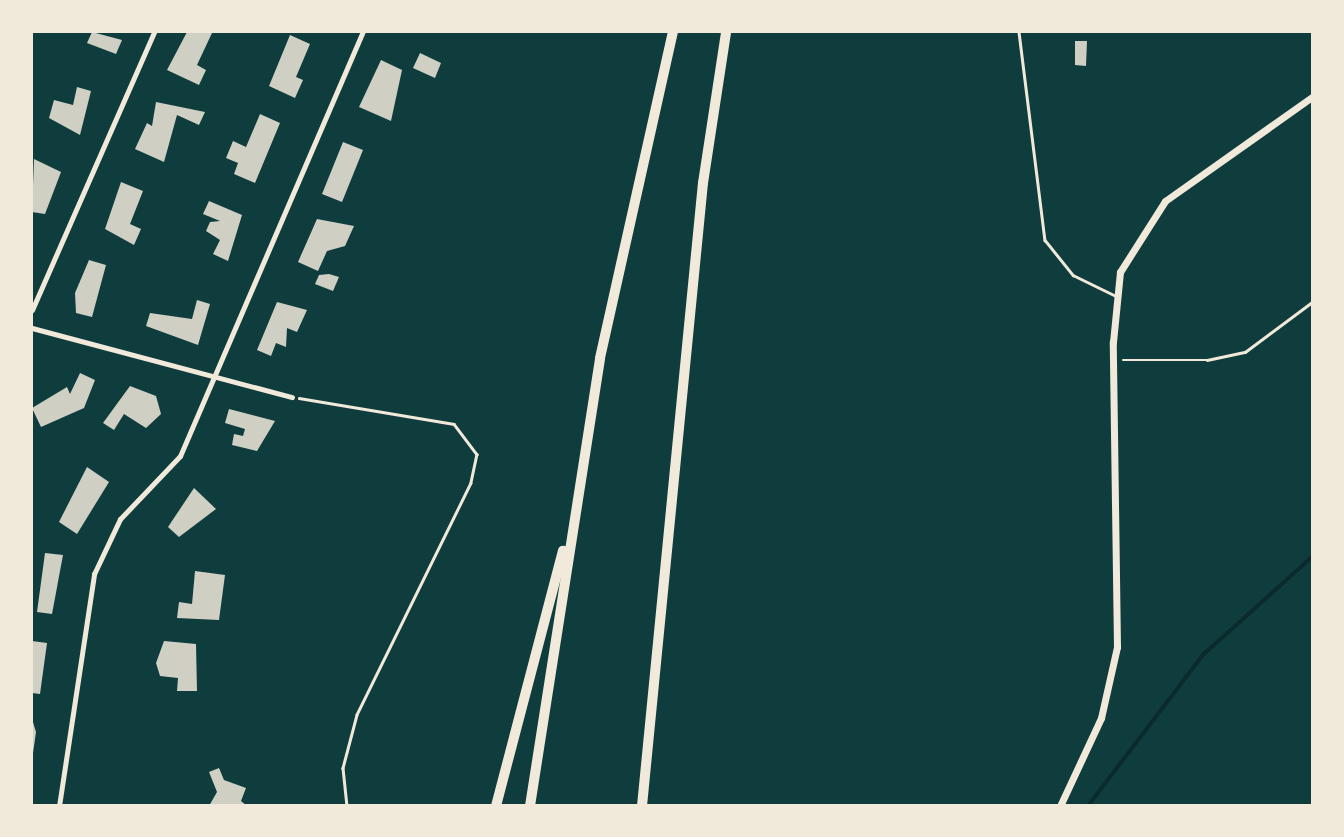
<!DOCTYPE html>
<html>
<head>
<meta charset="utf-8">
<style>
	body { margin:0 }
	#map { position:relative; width:1344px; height:837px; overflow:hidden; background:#0f3d3e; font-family:"Golos Text",sans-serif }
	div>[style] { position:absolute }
	.stream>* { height:3.5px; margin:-1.75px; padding:0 1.75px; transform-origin:1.75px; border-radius:1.75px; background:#0a2a2b }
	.building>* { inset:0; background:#cfcfc3 }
	.path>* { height:2.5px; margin:-1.25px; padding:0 1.25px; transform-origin:1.25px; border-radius:1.25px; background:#f1e9da }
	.service>* { height:2.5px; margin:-1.25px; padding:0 1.25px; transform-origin:1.25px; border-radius:1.25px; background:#f1e9da }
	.minor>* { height:5px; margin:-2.5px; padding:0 2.5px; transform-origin:2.5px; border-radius:2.5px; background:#f1e9da }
	.tertiary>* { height:7px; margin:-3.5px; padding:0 3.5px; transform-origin:3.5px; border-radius:3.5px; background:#f1e9da }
	.motorway>* { height:10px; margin:-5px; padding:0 5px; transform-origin:5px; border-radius:5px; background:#f1e9da }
	span { translate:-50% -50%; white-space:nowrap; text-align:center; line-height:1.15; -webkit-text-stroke:5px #f1e9da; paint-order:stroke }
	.frame { position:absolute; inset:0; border:33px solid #f1e9da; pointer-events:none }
</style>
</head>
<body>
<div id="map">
	<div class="stream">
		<i style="left:1088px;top:806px;width:191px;rotate:-52.7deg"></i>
		<i style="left:1204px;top:654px;width:145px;rotate:-41.9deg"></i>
	</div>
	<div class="building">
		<i style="clip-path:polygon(92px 32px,122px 40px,116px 54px,87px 43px)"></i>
		<i style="clip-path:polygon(187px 32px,212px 33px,197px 65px,206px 70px,199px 85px,167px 70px)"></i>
		<i style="clip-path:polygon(290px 35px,310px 44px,296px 77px,303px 80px,295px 98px,269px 86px)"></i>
		<i style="clip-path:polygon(1075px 41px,1087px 41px,1086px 66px,1075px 65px)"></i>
		<i style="clip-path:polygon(420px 53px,441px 63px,435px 78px,413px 68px)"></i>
		<i style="clip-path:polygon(381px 60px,402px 70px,391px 121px,359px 107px)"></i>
		<i style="clip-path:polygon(77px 87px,91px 91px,80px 135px,49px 118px,54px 100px,73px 105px)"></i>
		<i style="clip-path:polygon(156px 102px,205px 112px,199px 125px,177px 115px,164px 162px,135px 149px,147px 123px,152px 126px)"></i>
		<i style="clip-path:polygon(260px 114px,280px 123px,255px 183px,234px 174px,238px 163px,226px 158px,233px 141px,246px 147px)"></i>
		<i style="clip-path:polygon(343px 142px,363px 150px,342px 202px,322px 194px)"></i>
		<i style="clip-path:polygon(34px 159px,61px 172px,45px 214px,32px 212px)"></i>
		<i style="clip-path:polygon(121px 182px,143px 191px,130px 224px,141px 229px,134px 245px,105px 229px)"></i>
		<i style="clip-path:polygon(209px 201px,242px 215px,228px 261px,213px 254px,220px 240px,206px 231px,210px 222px,220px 221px,203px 214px)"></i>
		<i style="clip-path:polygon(317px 219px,354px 226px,345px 246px,327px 251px,318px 271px,298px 262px)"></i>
		<i style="clip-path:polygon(89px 260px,106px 265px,92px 317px,76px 313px,75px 293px)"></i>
		<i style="clip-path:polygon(329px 274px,339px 277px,333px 291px,315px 284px,319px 275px)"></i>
		<i style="clip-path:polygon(197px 300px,210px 304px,198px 345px,146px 326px,150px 313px,192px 319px)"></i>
		<i style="clip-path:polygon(277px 302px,307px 310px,297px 332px,287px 328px,286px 347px,276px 343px,271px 356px,257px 350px)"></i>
		<i style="clip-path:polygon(80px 373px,95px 380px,84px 408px,41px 427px,32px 408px,67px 387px,70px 394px)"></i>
		<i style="clip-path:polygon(130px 386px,156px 396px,161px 414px,146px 428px,124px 414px,114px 430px,103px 423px)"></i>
		<i style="clip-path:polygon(229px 409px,275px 421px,257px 451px,232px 445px,234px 434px,243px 436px,245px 429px,225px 423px)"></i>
		<i style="clip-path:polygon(87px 467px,109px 482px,77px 534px,59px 522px)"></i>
		<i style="clip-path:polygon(194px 488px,216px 509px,179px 537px,168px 527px)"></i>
		<i style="clip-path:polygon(45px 553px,63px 555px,52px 614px,37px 612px)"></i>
		<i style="clip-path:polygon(195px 571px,225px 575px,219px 620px,177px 618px,179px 602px,192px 604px)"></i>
		<i style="clip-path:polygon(32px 641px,47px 643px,40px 694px,32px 693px)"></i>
		<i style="clip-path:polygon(164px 641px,196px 644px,197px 691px,177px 691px,178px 678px,160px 676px,156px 663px)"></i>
		<i style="clip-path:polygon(32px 719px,36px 732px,33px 753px,32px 753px)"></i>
		<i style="clip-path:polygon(219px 768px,224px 780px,246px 788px,241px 801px,247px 806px,209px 806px,217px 792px,209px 772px)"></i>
	</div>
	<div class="path">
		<i style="left:1123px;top:360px;width:84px"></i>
		<i style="left:1207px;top:360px;width:39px;rotate:-12deg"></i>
		<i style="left:1245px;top:352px;width:84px;rotate:-36.7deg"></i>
		<i style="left:299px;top:398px;width:157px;rotate:9.5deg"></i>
		<i style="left:454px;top:424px;width:38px;rotate:53deg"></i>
		<i style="left:477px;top:454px;width:30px;rotate:102deg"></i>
		<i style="left:471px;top:483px;width:258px;rotate:116.2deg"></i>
		<i style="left:357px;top:715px;width:55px;rotate:104.8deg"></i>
		<i style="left:343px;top:768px;width:38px;rotate:84deg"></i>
	</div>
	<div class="service">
		<i style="left:1019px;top:32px;width:210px;rotate:82.9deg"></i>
		<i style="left:1045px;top:240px;width:45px;rotate:51.3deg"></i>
		<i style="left:1073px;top:275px;width:48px;rotate:26deg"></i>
	</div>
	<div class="minor">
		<i style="left:32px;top:310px;width:304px;rotate:-66.3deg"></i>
		<i style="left:32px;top:328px;width:269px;rotate:14.9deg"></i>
		<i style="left:59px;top:806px;width:235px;rotate:-81.4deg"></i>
		<i style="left:94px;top:574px;width:61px;rotate:-64.7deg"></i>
		<i style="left:120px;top:519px;width:87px;rotate:-46.4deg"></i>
		<i style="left:180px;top:456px;width:462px;rotate:-66.7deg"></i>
	</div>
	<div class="tertiary">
		<i style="left:1060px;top:806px;width:97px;rotate:-65deg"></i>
		<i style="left:1101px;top:718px;width:73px;rotate:-77.3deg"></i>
		<i style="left:1117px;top:647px;width:305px;rotate:-90.8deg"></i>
		<i style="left:1113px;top:342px;width:70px;rotate:-84.3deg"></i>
		<i style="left:1120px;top:272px;width:84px;rotate:-57.6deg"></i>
		<i style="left:1165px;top:201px;width:180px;rotate:-35.3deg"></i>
	</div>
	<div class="motorway">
		<i style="left:496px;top:806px;width:264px;rotate:-75.3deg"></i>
		<i style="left:530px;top:806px;width:453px;rotate:-81.1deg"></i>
		<i style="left:600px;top:358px;width:334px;rotate:-77.4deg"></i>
		<i style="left:642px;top:806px;width:626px;rotate:-84.41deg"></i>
		<i style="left:703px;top:183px;width:153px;rotate:-81.3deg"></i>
	</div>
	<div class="frame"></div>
</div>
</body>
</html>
